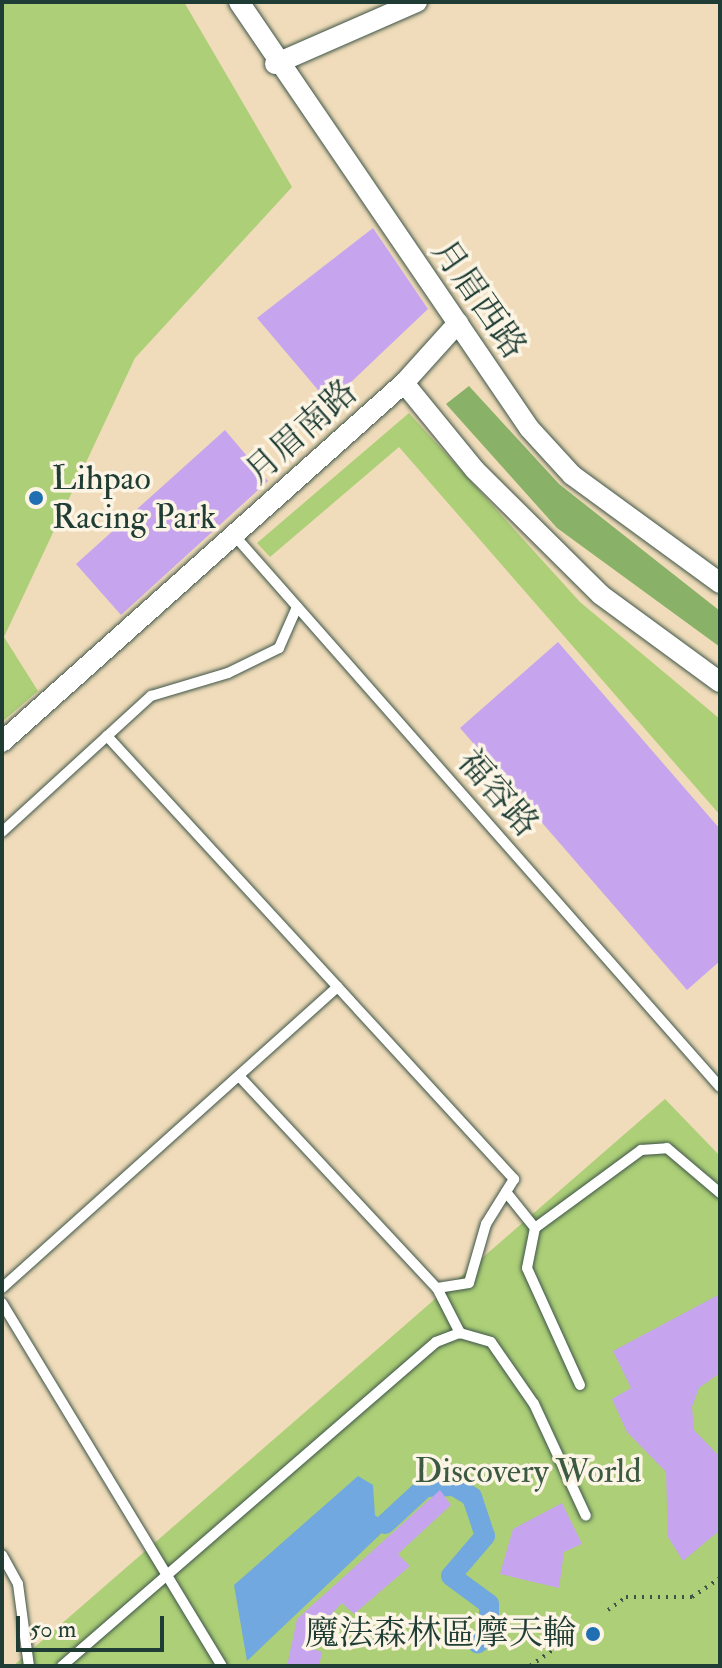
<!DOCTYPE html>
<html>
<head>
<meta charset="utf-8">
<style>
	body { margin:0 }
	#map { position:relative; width:722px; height:1668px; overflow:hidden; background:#f0dcba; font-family:"IM FELL Double Pica","Noto Serif TC",serif }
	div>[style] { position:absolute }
	.green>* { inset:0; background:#accf77 }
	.forest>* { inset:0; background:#89b268 }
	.water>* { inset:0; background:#71a8df }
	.canal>* { height:20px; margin:-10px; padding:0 10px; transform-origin:10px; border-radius:10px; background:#71a8df }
	.building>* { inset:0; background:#c6a5ee }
	.path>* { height:4px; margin-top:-2px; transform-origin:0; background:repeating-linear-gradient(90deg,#3e5548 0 2px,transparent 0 8px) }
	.roads { filter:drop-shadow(0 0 2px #3e5548) drop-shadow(0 0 2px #3e5548) }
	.service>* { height:10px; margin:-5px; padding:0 5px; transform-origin:5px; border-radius:5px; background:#fff }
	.minor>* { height:20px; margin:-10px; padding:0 10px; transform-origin:10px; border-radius:10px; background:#fff }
	.dots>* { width:22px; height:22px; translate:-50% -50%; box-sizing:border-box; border:4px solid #fcf5e5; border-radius:50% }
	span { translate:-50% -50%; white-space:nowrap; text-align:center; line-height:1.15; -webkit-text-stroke:7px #fcf5e5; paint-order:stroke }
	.street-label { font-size:34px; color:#1f3d34 }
	.poi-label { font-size:34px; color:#1f3d34 }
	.left { translate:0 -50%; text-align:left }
	.right { translate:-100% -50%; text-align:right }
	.park-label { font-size:34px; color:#3b5a41 }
	.frame { position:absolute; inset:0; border:4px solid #1f3d34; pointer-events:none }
	.scale { position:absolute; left:16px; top:1616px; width:148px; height:36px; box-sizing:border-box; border:4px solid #1f3d34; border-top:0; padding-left:10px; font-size:24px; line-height:28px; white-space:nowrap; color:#1f3d34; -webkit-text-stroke:6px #fcf5e5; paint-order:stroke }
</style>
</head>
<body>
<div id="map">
	<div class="green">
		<i style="clip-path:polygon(2px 2px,184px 2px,292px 187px,135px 358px,4px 637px,38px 691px,2px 722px)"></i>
		<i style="clip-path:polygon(409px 413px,580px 602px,720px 719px,720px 815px,399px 447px,270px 557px,257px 543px)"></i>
		<i style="clip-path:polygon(665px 1099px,720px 1156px,720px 1666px,13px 1666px)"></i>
	</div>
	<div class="forest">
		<i style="clip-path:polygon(469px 386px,559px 484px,720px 611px,720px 647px,557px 528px,446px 404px)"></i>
	</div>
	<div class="water">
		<i style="clip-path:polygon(358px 1476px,373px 1485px,375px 1515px,388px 1527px,247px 1661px,234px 1585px)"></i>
	</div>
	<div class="canal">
		<i style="left:385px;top:1524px;width:54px;rotate:-42.8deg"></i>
		<i style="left:425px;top:1487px;width:29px;rotate:-2deg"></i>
		<i style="left:454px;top:1486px;width:21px;rotate:31deg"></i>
		<i style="left:472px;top:1497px;width:41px;rotate:71.6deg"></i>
		<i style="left:485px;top:1536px;width:52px;rotate:130.4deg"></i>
		<i style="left:451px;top:1576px;width:47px;rotate:36.4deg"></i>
		<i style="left:489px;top:1604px;width:24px;rotate:90deg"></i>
		<i style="left:489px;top:1628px;width:19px;rotate:126deg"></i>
	</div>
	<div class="building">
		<i style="clip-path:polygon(373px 228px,428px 309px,329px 403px,257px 318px)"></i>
		<i style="clip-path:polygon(225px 430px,268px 481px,121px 615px,76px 564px)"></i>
		<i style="clip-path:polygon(558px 642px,720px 829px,720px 961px,687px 990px,460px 728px)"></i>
		<i style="clip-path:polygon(720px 1294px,720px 1373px,699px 1388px,692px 1407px,694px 1430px,720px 1457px,720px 1530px,683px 1561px,668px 1537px,666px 1472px,627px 1432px,612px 1399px,631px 1388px,613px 1351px)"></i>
		<i style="clip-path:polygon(440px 1490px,451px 1505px,398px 1554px,410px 1566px,354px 1614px,342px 1603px,302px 1645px,322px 1652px,319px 1666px,287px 1666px,297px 1619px)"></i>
		<i style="clip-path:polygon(562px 1503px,582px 1544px,564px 1552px,559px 1588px,500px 1574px,513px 1529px)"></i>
	</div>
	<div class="path">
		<i style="left:608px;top:1610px;width:22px;rotate:-36deg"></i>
		<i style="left:626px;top:1597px;width:66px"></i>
		<i style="left:692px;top:1597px;width:34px;rotate:-34deg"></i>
		<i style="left:530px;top:1666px;width:38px;rotate:-35deg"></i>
	</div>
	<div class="roads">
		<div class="service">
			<i style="left:234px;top:535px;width:735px;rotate:48.64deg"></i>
			<i style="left:107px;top:736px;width:602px;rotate:47.43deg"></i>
			<i style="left:514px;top:1179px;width:53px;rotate:121.9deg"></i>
			<i style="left:486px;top:1224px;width:61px;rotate:106.1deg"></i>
			<i style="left:469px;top:1283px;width:32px;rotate:171deg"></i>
			<i style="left:437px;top:1288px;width:51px;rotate:62.9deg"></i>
			<i style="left:2px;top:832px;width:202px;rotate:-42.4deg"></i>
			<i style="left:151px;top:696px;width:80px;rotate:-16.6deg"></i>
			<i style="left:228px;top:673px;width:57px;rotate:-26.1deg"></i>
			<i style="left:279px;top:648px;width:45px;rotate:-66.3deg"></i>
			<i style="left:239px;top:1076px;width:290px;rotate:47deg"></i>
			<i style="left:506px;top:1192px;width:46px;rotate:51.1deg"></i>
			<i style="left:2px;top:1288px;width:451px;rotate:-41.9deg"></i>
			<i style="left:2px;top:1303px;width:424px;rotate:58.8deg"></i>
			<i style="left:580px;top:1385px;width:128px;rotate:-114.4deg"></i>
			<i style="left:527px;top:1268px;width:41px;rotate:-78.7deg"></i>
			<i style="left:535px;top:1228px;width:132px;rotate:-36.3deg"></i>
			<i style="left:641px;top:1150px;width:26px;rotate:-4deg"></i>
			<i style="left:667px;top:1148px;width:70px;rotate:40.3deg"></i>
			<i style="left:2px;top:1555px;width:33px;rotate:61deg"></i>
			<i style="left:18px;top:1584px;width:83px;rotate:82.4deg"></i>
			<i style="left:62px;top:1666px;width:495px;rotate:-40.9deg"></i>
			<i style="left:436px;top:1342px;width:26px;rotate:-21deg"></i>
			<i style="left:460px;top:1333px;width:32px;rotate:16deg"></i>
			<i style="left:491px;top:1342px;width:75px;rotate:55.3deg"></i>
			<i style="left:534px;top:1404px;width:123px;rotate:65.1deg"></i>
		</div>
		<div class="minor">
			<i style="left:239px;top:2px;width:515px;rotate:55.75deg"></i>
			<i style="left:529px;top:428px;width:64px;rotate:47.5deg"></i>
			<i style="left:572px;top:475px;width:183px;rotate:36.1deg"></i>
			<i style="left:275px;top:64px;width:155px;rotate:-23.6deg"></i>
			<i style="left:404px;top:383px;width:112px;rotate:50.8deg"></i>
			<i style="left:475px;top:470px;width:177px;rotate:44.8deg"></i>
			<i style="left:601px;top:595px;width:147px;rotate:36.2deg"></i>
			<i style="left:2px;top:742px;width:539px;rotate:-41.77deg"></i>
			<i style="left:404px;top:383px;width:81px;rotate:-48deg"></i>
		</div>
	</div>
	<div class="dots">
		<i style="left:36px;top:498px;background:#1f6fb2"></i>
		<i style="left:593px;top:1634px;background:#1f6fb2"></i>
	</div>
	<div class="street-label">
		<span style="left:479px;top:299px;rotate:55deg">月眉西路</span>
		<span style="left:301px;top:432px;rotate:-42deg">月眉南路</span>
		<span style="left:498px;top:793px;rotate:49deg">福容路</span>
	</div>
	<div class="poi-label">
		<span class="left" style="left:52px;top:498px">Lihpao<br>Racing Park</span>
		<span class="right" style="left:577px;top:1634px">魔法森林區摩天輪</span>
	</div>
	<div class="park-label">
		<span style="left:528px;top:1472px">Discovery World</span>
	</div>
	<div class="frame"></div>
	<div class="scale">50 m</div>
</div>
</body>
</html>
